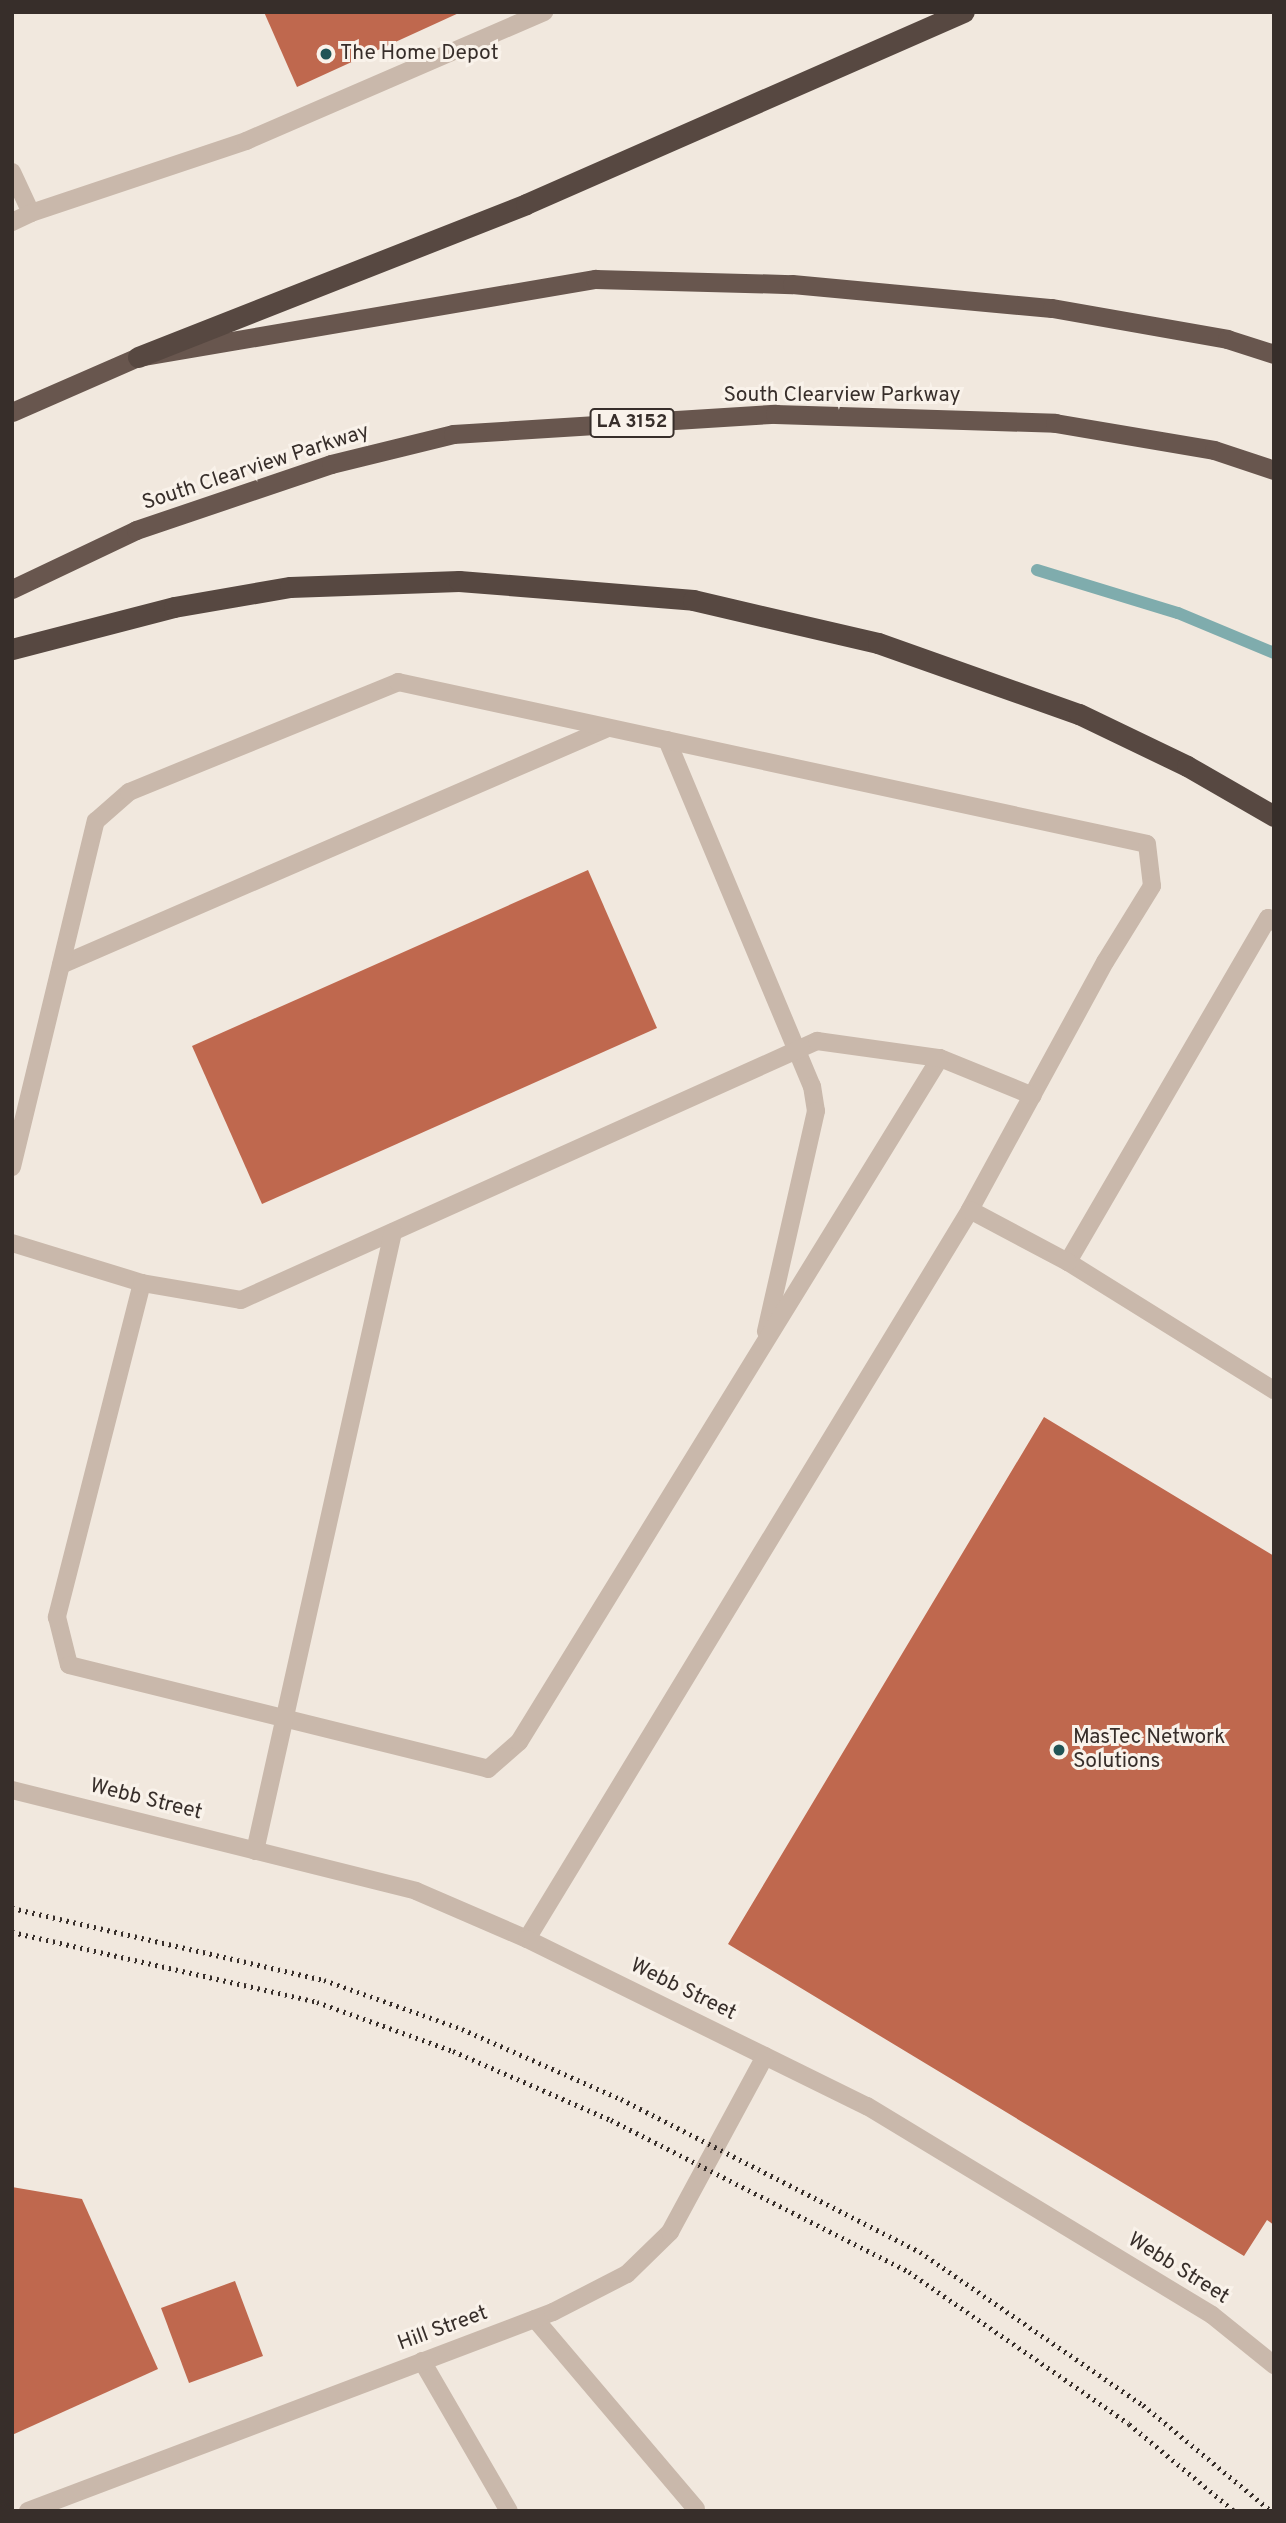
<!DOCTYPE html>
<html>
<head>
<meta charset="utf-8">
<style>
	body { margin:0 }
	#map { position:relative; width:1286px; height:2523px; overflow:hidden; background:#f1e8de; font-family:Overpass,sans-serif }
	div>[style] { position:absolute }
	.stream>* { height:12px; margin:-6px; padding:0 6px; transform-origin:6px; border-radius:6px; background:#7facad }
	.building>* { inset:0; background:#bf684e }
	.service>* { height:18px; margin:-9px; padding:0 9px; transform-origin:9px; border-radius:9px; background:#c9b8ab }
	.minor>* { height:18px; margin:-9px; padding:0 9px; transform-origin:9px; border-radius:9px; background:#c9b8ab }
	.trunk>* { height:19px; margin:-9.5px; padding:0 9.5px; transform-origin:9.5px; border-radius:9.5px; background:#68564e }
	.motorway>* { height:21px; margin:-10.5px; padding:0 10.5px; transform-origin:10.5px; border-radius:10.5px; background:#574841 }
	.rail>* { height:5px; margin-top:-2.5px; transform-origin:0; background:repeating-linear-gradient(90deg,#372e2a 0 2px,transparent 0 7px) }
	.dots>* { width:19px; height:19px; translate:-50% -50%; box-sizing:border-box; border:4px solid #f9f2ea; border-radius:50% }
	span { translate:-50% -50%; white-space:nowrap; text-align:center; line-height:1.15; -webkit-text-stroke:6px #f9f2ea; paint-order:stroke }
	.shield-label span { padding:2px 5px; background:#f9f2ea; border:2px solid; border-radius:5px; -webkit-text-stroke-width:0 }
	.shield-label { font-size:19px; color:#372e2a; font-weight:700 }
	.poi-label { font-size:21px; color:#372e2a }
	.left { translate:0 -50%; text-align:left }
	.street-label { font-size:21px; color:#372e2a }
	.frame { position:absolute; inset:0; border:14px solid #372e2a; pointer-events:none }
</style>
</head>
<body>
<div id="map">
	<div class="stream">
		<i style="left:1037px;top:570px;width:147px;rotate:17deg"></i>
		<i style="left:1178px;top:613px;width:104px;rotate:22.6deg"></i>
	</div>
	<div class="building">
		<i style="clip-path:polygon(264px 12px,461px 12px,297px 87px)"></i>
		<i style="clip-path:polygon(588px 870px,657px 1028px,262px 1204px,192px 1046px)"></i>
		<i style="clip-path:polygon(1044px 1417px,1274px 1556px,1274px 2225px,1267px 2220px,1244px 2256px,728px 1944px)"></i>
		<i style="clip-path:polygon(12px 2187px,82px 2199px,158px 2369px,12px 2435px)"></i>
		<i style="clip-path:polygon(235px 2281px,263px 2356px,189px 2383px,161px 2308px)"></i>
	</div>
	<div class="service">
		<i style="left:12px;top:172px;width:45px;rotate:65.1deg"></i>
		<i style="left:31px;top:213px;width:227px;rotate:-18.5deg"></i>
		<i style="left:246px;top:141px;width:325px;rotate:-23.4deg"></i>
		<i style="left:12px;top:222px;width:21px;rotate:-25deg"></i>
		<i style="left:667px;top:740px;width:375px;rotate:67.3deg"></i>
		<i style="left:812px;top:1086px;width:25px;rotate:81deg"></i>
		<i style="left:816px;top:1111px;width:226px;rotate:102.8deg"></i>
		<i style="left:1274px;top:922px;width:7px;rotate:-146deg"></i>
		<i style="left:1268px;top:918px;width:398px;rotate:120.2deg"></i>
		<i style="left:1068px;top:1262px;width:243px;rotate:31.9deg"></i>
		<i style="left:61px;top:965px;width:596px;rotate:-23.43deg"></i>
		<i style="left:12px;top:1167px;width:356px;rotate:-76.4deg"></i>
		<i style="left:96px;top:821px;width:44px;rotate:-41.3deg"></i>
		<i style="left:129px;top:792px;width:291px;rotate:-22.2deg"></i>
		<i style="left:398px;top:682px;width:766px;rotate:12.2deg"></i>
		<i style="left:1147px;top:844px;width:42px;rotate:83.2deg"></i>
		<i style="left:1152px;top:886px;width:89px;rotate:121.7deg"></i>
		<i style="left:1105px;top:962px;width:282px;rotate:118.6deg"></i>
		<i style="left:970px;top:1210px;width:853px;rotate:121.29deg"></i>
		<i style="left:970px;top:1210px;width:111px;rotate:28deg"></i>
		<i style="left:12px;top:1243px;width:136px;rotate:17.1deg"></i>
		<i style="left:142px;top:1283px;width:345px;rotate:104.3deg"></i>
		<i style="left:57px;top:1617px;width:49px;rotate:76deg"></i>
		<i style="left:69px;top:1665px;width:432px;rotate:13.9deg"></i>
		<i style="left:488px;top:1769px;width:41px;rotate:-41.1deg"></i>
		<i style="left:519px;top:1742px;width:803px;rotate:-58.39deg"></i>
		<i style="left:940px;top:1058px;width:100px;rotate:22.2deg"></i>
		<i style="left:142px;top:1283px;width:100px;rotate:9.7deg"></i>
		<i style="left:241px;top:1300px;width:632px;rotate:-24.21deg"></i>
		<i style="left:817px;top:1041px;width:124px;rotate:7.9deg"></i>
		<i style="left:255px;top:1851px;width:634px;rotate:-77.43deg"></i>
		<i style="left:535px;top:2319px;width:249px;rotate:49.7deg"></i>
		<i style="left:422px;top:2361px;width:173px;rotate:59.9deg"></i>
	</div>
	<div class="minor">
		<i style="left:12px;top:1790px;width:416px;rotate:14deg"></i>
		<i style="left:416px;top:1891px;width:121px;rotate:23.4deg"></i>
		<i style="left:527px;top:1939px;width:379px;rotate:26.2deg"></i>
		<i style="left:867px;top:2106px;width:403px;rotate:31.2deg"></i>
		<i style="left:1212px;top:2315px;width:80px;rotate:38.9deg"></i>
		<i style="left:28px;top:2511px;width:561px;rotate:-20.76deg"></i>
		<i style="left:553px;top:2312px;width:83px;rotate:-27.2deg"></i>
		<i style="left:627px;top:2274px;width:60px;rotate:-44.3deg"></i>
		<i style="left:670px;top:2232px;width:200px;rotate:-61.6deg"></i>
	</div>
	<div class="trunk">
		<i style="left:12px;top:412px;width:137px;rotate:-23.6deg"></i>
		<i style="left:138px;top:357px;width:464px;rotate:-9.7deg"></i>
		<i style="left:595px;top:279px;width:197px;rotate:1.5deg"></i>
		<i style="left:792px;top:284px;width:261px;rotate:5.3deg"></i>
		<i style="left:1052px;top:308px;width:178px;rotate:10deg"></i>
		<i style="left:1227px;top:339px;width:49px;rotate:17.7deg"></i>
		<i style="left:12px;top:589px;width:137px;rotate:-25.4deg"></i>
		<i style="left:136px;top:530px;width:206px;rotate:-18.7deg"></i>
		<i style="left:331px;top:464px;width:126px;rotate:-13.8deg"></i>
		<i style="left:453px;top:434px;width:323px;rotate:-3.6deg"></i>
		<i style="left:775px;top:414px;width:280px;rotate:1.8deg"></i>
		<i style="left:1055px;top:423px;width:161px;rotate:9.6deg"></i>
		<i style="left:1214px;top:450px;width:63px;rotate:18.4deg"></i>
	</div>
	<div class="motorway">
		<i style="left:138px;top:357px;width:417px;rotate:-21.5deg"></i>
		<i style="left:526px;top:204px;width:478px;rotate:-23.7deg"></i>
		<i style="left:12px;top:649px;width:167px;rotate:-14.5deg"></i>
		<i style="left:174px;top:607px;width:118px;rotate:-9.8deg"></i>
		<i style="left:290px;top:587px;width:169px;rotate:-2deg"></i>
		<i style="left:459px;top:581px;width:235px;rotate:4.6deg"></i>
		<i style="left:693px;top:600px;width:190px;rotate:13.1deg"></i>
		<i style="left:878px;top:643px;width:213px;rotate:19.5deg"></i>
		<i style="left:1079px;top:714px;width:120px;rotate:25.7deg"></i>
		<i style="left:1187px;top:766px;width:100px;rotate:29.9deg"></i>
	</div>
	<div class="rail">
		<i style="left:12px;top:1908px;width:320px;rotate:13deg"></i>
		<i style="left:324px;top:1980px;width:146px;rotate:19.5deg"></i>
		<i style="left:462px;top:2029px;width:174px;rotate:23.8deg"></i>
		<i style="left:621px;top:2099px;width:336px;rotate:27.1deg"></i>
		<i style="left:920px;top:2252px;width:270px;rotate:34.5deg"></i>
		<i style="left:1143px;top:2405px;width:166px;rotate:39.6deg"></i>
		<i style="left:12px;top:1932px;width:313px;rotate:12.9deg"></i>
		<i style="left:317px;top:2002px;width:145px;rotate:19.8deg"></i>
		<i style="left:453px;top:2051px;width:172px;rotate:23.6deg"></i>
		<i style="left:611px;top:2120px;width:335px;rotate:27deg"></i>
		<i style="left:909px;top:2272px;width:267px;rotate:34.6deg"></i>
		<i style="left:1129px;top:2424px;width:136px;rotate:39.6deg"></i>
	</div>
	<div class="dots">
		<i style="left:326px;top:54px;background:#215456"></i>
		<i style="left:1059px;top:1750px;background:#215456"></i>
	</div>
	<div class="shield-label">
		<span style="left:632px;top:423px">LA 3152</span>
	</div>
	<div class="poi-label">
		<span class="left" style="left:340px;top:54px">The Home Depot</span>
		<span class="left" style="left:1073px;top:1750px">MasTec Network<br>Solutions</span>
	</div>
	<div class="street-label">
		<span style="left:842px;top:396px">South Clearview Parkway</span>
		<span style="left:256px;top:468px;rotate:-18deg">South Clearview Parkway</span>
		<span style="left:146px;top:1800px;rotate:14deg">Webb Street</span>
		<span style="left:683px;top:1990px;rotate:26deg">Webb Street</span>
		<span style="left:1178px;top:2269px;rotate:32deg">Webb Street</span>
		<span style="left:443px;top:2329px;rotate:-20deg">Hill Street</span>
	</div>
	<div class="frame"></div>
</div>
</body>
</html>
